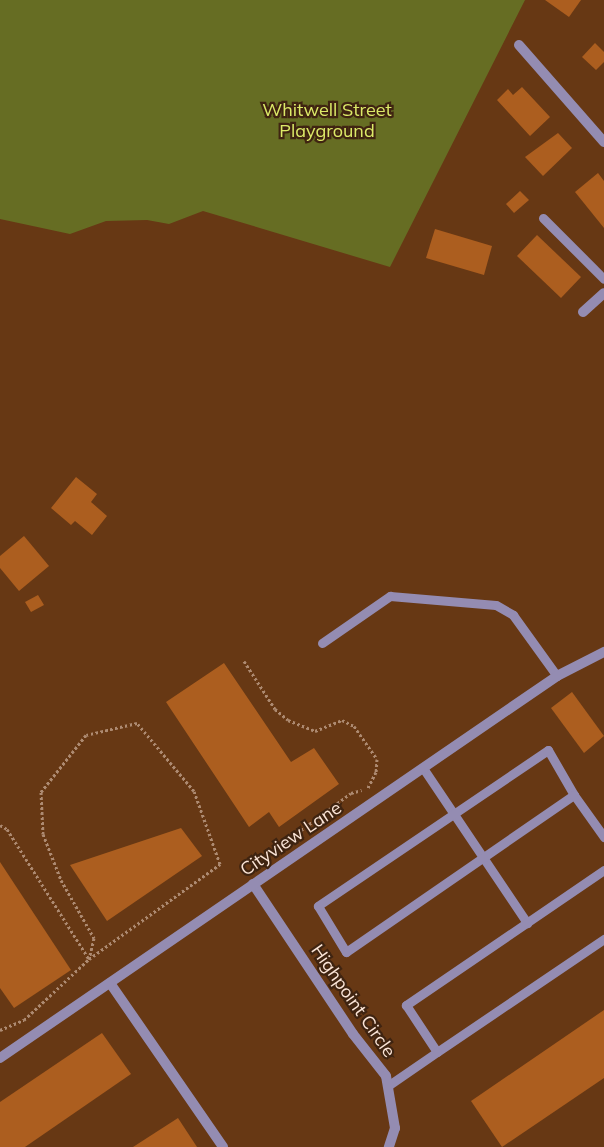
<!DOCTYPE html>
<html>
<head>
<meta charset="utf-8">
<style>
	body { margin:0 }
	#map { position:relative; width:604px; height:1147px; overflow:hidden; background:#673814; font-family:Mulish,sans-serif }
	div>[style] { position:absolute }
	.green>* { inset:0; background:#666d23 }
	.building>* { inset:0; background:#ac5e1f }
	.path>* { height:3px; margin-top:-1.5px; transform-origin:0; background:repeating-linear-gradient(90deg,#ad8a71 0 2.5px,transparent 0 5px) }
	.service>* { height:9px; margin:-4.5px; padding:0 4.5px; transform-origin:4.5px; border-radius:4.5px; background:#948cb2 }
	.minor>* { height:10px; margin:-5px; padding:0 5px; transform-origin:5px; border-radius:5px; background:#948cb2 }
	span { translate:-50% -50%; white-space:nowrap; text-align:center; line-height:1.15; -webkit-text-stroke:4.5px #3f2411; paint-order:stroke }
	.park-label { font-size:18px; color:#dcea68 }
	.street-label { font-size:18px; color:#fbe5d7 }
</style>
</head>
<body>
<div id="map">
	<div class="green">
		<i style="clip-path:polygon(0 0,525px 0,390px 267px,203px 211px,169px 224px,147px 220px,106px 221px,70px 234px,0 219px)"></i>
	</div>
	<div class="building">
		<i style="clip-path:polygon(545px 0,581px 0,569px 17px)"></i>
		<i style="clip-path:polygon(595px 43px,604px 52px,604px 62px,596px 70px,582px 57px)"></i>
		<i style="clip-path:polygon(522px 87px,550px 117px,530px 136px,497px 100px,508px 89px,513px 95px)"></i>
		<i style="clip-path:polygon(558px 133px,572px 148px,543px 176px,525px 157px)"></i>
		<i style="clip-path:polygon(598px 173px,604px 181px,604px 228px,575px 192px)"></i>
		<i style="clip-path:polygon(520px 191px,529px 200px,514px 213px,506px 204px)"></i>
		<i style="clip-path:polygon(435px 229px,492px 246px,484px 275px,426px 258px)"></i>
		<i style="clip-path:polygon(537px 235px,581px 277px,561px 298px,517px 256px)"></i>
		<i style="clip-path:polygon(76px 477px,97px 494px,91px 502px,107px 516px,92px 535px,75px 521px,71px 525px,51px 508px)"></i>
		<i style="clip-path:polygon(24px 536px,49px 566px,19px 591px,0 568px,0 556px)"></i>
		<i style="clip-path:polygon(38px 595px,44px 605px,31px 612px,25px 602px)"></i>
		<i style="clip-path:polygon(224px 663px,291px 762px,314px 748px,339px 784px,279px 827px,269px 812px,249px 827px,166px 702px)"></i>
		<i style="clip-path:polygon(572px 692px,604px 736px,584px 753px,551px 708px)"></i>
		<i style="clip-path:polygon(181px 828px,202px 856px,107px 921px,70px 865px)"></i>
		<i style="clip-path:polygon(0 862px,71px 970px,14px 1008px,0 988px)"></i>
		<i style="clip-path:polygon(604px 1010px,604px 1078px,502px 1147px,471px 1101px)"></i>
		<i style="clip-path:polygon(102px 1033px,131px 1074px,25px 1147px,0 1147px,0 1102px)"></i>
		<i style="clip-path:polygon(178px 1118px,197px 1147px,133px 1147px)"></i>
	</div>
	<div class="path">
		<i style="left:244px;top:661px;width:57px;rotate:57.1deg"></i>
		<i style="left:275px;top:709px;width:17px;rotate:40deg"></i>
		<i style="left:288px;top:720px;width:29px;rotate:22deg"></i>
		<i style="left:315px;top:731px;width:29px;rotate:-22deg"></i>
		<i style="left:342px;top:720px;width:13px;rotate:27deg"></i>
		<i style="left:354px;top:726px;width:40px;rotate:55.1deg"></i>
		<i style="left:377px;top:759px;width:13px;rotate:94deg"></i>
		<i style="left:376px;top:772px;width:18px;rotate:117deg"></i>
		<i style="left:0;top:825px;width:8px;rotate:30deg"></i>
		<i style="left:7px;top:829px;width:154px;rotate:57.8deg"></i>
		<i style="left:277px;top:848px;width:92px;rotate:-36.6deg"></i>
		<i style="left:351px;top:793px;width:11px;rotate:-15deg"></i>
		<i style="left:0;top:1030px;width:26px;rotate:-23deg"></i>
		<i style="left:24px;top:1020px;width:89px;rotate:-43.2deg"></i>
		<i style="left:89px;top:959px;width:162px;rotate:-35.9deg"></i>
		<i style="left:220px;top:864px;width:77px;rotate:-109.6deg"></i>
		<i style="left:194px;top:791px;width:89px;rotate:-130deg"></i>
		<i style="left:137px;top:723px;width:52px;rotate:166.8deg"></i>
		<i style="left:86px;top:735px;width:73px;rotate:128.3deg"></i>
		<i style="left:41px;top:792px;width:42px;rotate:87.3deg"></i>
		<i style="left:43px;top:834px;width:49px;rotate:68.6deg"></i>
		<i style="left:61px;top:880px;width:67px;rotate:60.4deg"></i>
		<i style="left:94px;top:938px;width:22px;rotate:103deg"></i>
	</div>
	<div class="service">
		<i style="left:543px;top:218px;width:86px;rotate:45deg"></i>
		<i style="left:322px;top:643px;width:83px;rotate:-34.7deg"></i>
		<i style="left:390px;top:596px;width:106px;rotate:4.9deg"></i>
		<i style="left:496px;top:605px;width:20px;rotate:30deg"></i>
		<i style="left:513px;top:615px;width:75px;rotate:54.2deg"></i>
		<i style="left:423px;top:768px;width:187px;rotate:56.1deg"></i>
		<i style="left:574px;top:795px;width:52px;rotate:-120deg"></i>
		<i style="left:548px;top:750px;width:278px;rotate:145.9deg"></i>
		<i style="left:318px;top:906px;width:54px;rotate:58.7deg"></i>
		<i style="left:346px;top:952px;width:277px;rotate:-34.6deg"></i>
		<i style="left:574px;top:795px;width:52px;rotate:54.5deg"></i>
		<i style="left:604px;top:870px;width:240px;rotate:145.7deg"></i>
		<i style="left:406px;top:1005px;width:56px;rotate:56.6deg"></i>
		<i style="left:437px;top:1052px;width:202px;rotate:-34.1deg"></i>
		<i style="left:389px;top:1085px;width:58px;rotate:-34.5deg"></i>
	</div>
	<div class="minor">
		<i style="left:519px;top:45px;width:129px;rotate:48.8deg"></i>
		<i style="left:583px;top:312px;width:28px;rotate:-42deg"></i>
		<i style="left:253px;top:884px;width:180px;rotate:56.3deg"></i>
		<i style="left:353px;top:1034px;width:53px;rotate:51.8deg"></i>
		<i style="left:386px;top:1076px;width:53px;rotate:80.2deg"></i>
		<i style="left:395px;top:1128px;width:20px;rotate:108deg"></i>
		<i style="left:110px;top:983px;width:199px;rotate:55.4deg"></i>
		<i style="left:0;top:1058px;width:675px;rotate:-34.44deg"></i>
		<i style="left:557px;top:676px;width:53px;rotate:-27.1deg"></i>
	</div>
	<div class="park-label">
		<span style="left:327px;top:121px">Whitwell Street<br>Playground</span>
	</div>
	<div class="street-label">
		<span style="left:291px;top:839px;rotate:-34deg">Cityview Lane</span>
		<span style="left:353px;top:1001px;rotate:55deg">Highpoint Circle</span>
	</div>
</div>
</body>
</html>
